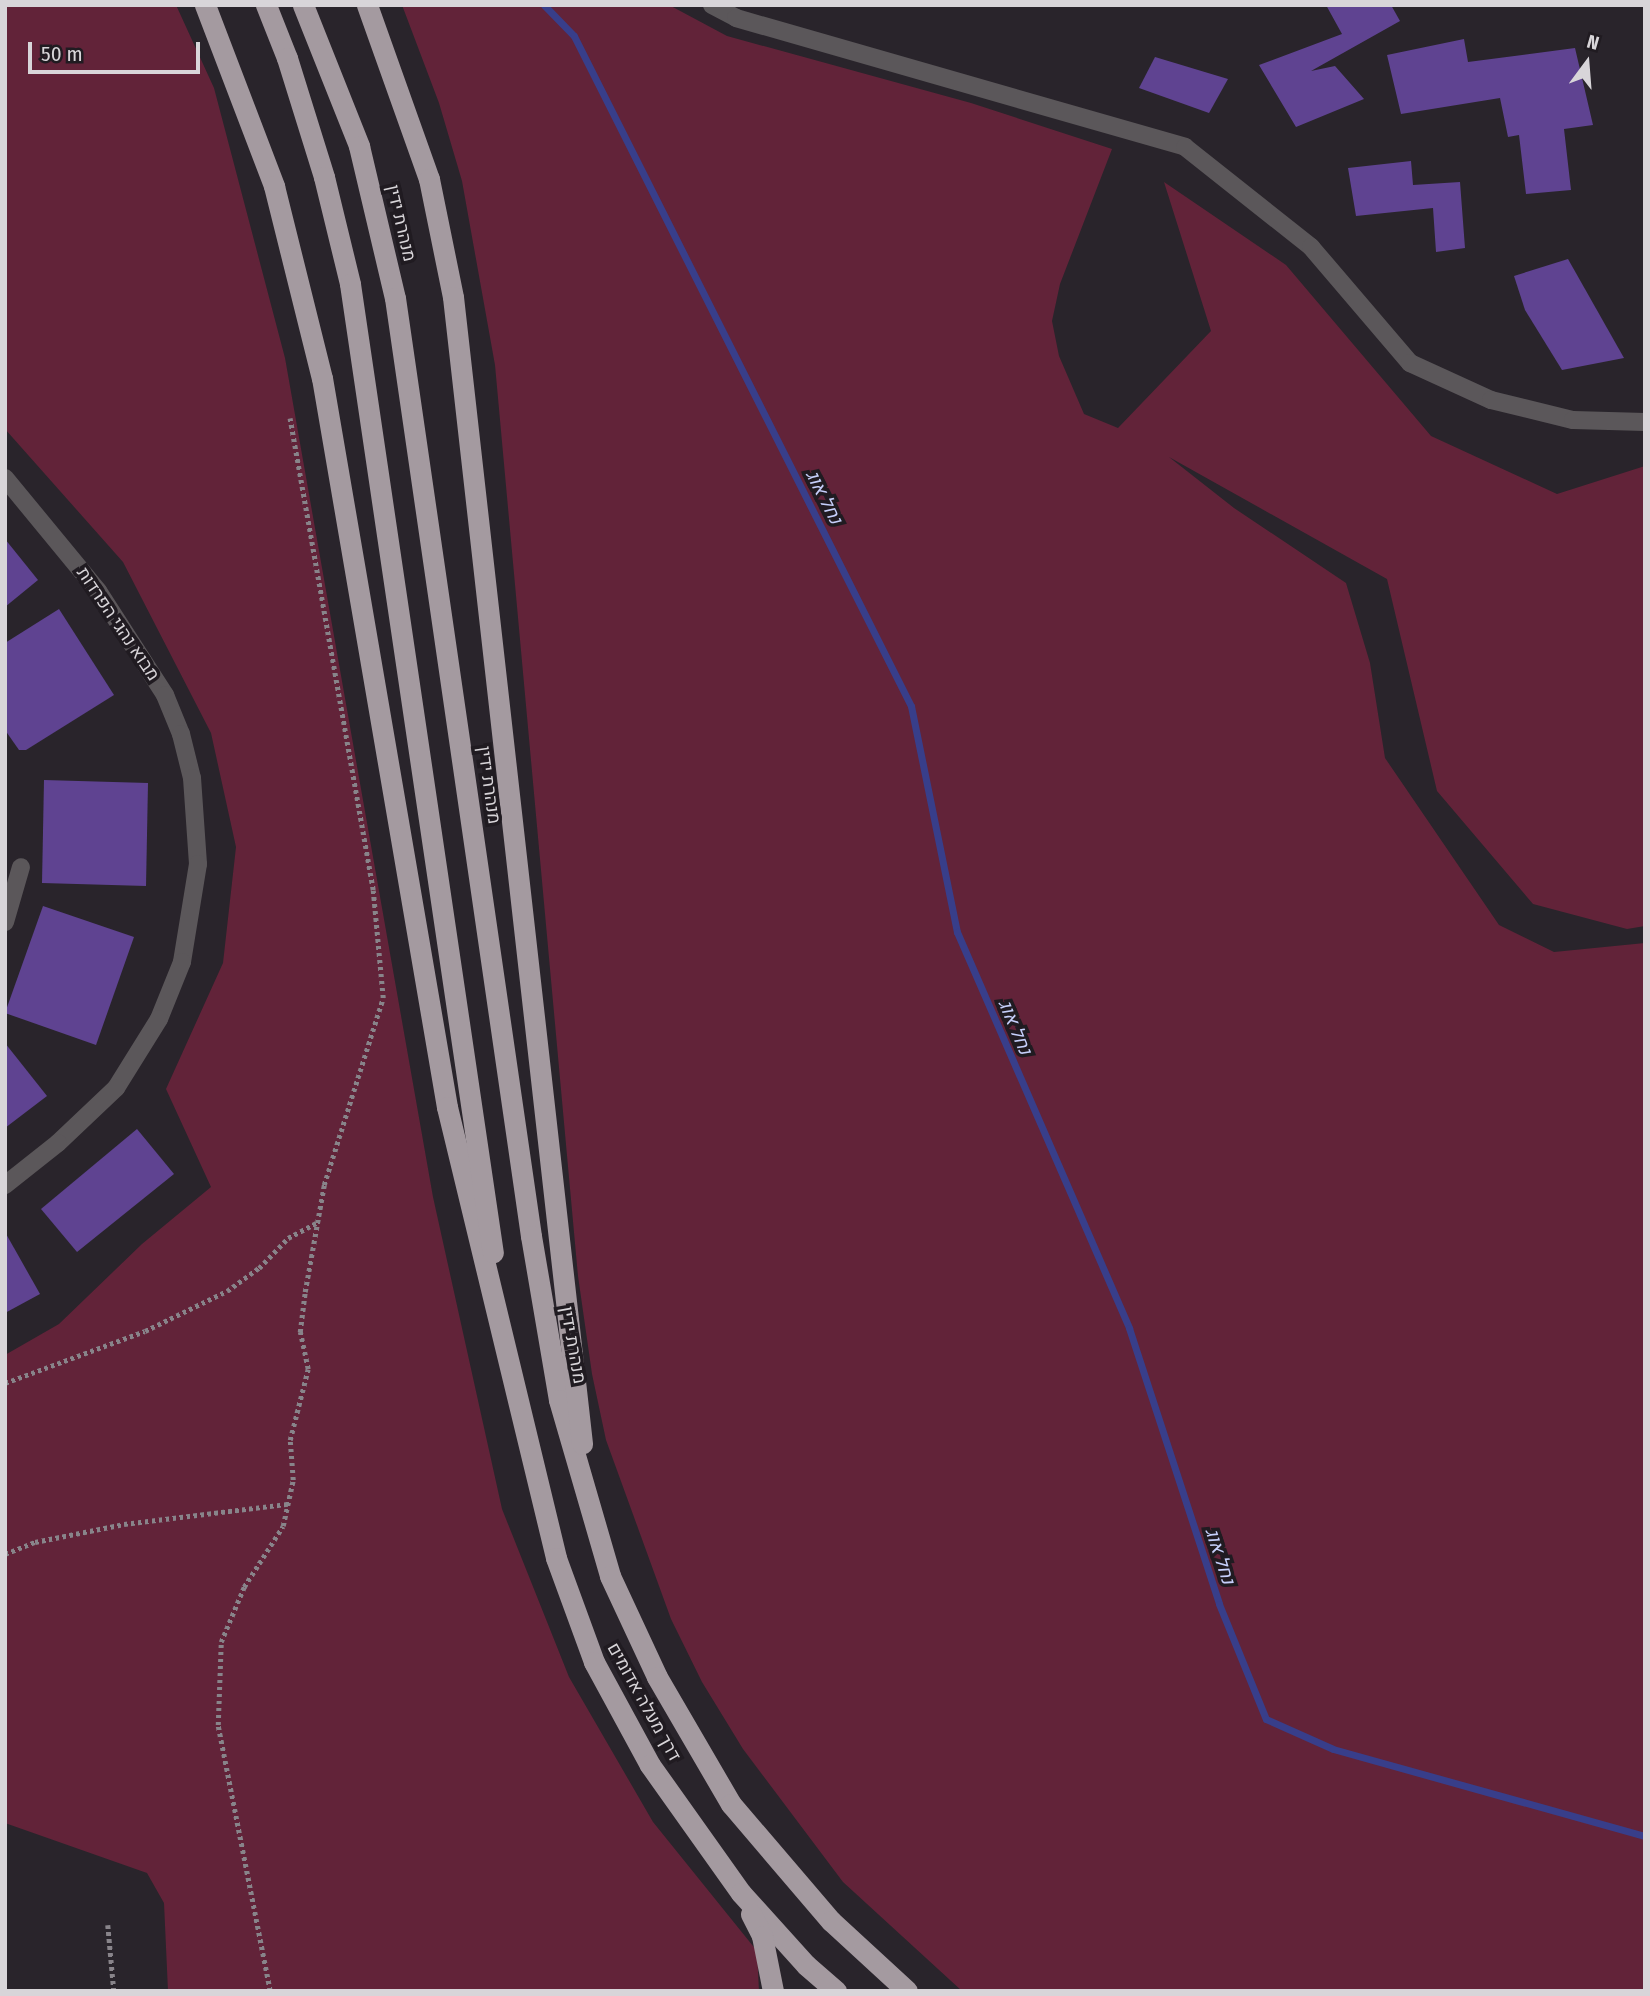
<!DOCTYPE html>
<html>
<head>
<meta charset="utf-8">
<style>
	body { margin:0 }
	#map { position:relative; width:1650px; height:1996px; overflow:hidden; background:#29242b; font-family:"Fira Sans Condensed",Heebo,sans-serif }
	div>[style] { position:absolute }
	.green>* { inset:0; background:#622339 }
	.stream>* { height:7px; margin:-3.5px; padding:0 3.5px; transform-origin:3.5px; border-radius:3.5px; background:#383e8a }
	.building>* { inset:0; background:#5f4391 }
	.path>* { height:4.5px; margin-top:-2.25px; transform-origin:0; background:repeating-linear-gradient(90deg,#88848a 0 3.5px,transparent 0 7px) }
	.minor>* { height:18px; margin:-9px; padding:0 9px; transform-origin:9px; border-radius:9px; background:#5b575a }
	.highway>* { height:21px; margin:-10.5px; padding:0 10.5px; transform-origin:10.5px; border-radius:10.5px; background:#a49aa0 }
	span { translate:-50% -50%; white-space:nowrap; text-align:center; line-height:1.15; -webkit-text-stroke:7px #201b21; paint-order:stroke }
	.street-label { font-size:18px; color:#d8d5d9 }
	.water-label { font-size:19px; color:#c6cffb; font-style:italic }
	.frame { position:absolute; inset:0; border:7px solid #d8d5d9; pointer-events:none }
	.north { position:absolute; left:1552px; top:28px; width:70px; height:70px; -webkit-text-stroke:5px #201b21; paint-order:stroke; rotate:16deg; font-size:19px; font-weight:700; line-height:28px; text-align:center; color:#d8d5d9 }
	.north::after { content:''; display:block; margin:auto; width:24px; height:32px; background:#d8d5d9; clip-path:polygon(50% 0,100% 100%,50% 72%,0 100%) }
	.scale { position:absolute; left:28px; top:42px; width:172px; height:32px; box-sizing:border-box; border:4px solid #d8d5d9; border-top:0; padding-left:9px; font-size:21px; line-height:24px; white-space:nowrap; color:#d8d5d9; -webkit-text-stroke:5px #201b21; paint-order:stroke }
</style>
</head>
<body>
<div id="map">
	<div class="green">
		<i style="clip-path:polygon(5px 5px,176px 5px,214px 88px,285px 358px,433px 1197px,502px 1509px,569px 1677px,653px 1822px,757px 1951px,759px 1991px,168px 1991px,164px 1903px,147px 1873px,5px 1823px,5px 1355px,59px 1324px,142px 1244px,211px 1187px,166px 1089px,223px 963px,236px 847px,211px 733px,123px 562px,5px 429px)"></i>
		<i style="clip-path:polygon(402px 5px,669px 5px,727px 36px,971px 103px,1112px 149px,1060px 284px,1052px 321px,1059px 356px,1084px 414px,1118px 428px,1211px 331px,1164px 182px,1286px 265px,1431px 436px,1557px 494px,1645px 466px,1645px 926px,1627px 929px,1533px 904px,1437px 791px,1387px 579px,1169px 457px,1234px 508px,1346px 583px,1370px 663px,1385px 758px,1499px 925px,1554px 952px,1645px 943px,1645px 1991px,962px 1991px,843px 1882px,743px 1749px,702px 1682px,671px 1619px,606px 1440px,592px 1374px,578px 1276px,495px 365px,462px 181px,439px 103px)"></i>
	</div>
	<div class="stream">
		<i style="left:544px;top:5px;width:43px;rotate:45.9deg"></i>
		<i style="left:574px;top:36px;width:750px;rotate:63.3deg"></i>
		<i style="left:911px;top:706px;width:231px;rotate:78.5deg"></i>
		<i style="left:957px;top:932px;width:432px;rotate:66.5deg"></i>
		<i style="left:1129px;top:1328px;width:290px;rotate:71.9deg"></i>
		<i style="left:1219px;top:1604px;width:124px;rotate:67.8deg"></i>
		<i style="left:1266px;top:1719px;width:73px;rotate:24.1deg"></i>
		<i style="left:1333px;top:1749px;width:324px;rotate:15.6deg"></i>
	</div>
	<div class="building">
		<i style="clip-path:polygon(1326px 5px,1391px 5px,1400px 21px,1311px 71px,1335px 66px,1364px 99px,1296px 127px,1259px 65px,1342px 34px)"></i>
		<i style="clip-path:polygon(1464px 39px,1468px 62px,1575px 48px,1593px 125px,1564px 129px,1571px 190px,1526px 194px,1519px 135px,1508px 137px,1500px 98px,1401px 114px,1387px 55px)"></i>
		<i style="clip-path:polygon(1155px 57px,1228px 79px,1209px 113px,1139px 88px)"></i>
		<i style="clip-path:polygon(1411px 161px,1413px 185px,1460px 182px,1465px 248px,1436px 252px,1433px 208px,1356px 216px,1348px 168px)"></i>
		<i style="clip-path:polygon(1568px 259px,1624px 358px,1562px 370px,1525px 310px,1514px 276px)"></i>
		<i style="clip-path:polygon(5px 539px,38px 580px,5px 607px)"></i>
		<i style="clip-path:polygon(59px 609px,114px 695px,26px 750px,19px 750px,5px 730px,5px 643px)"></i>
		<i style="clip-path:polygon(44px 780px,148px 783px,146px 886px,42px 883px)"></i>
		<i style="clip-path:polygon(43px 906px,134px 937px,96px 1045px,5px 1013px)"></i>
		<i style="clip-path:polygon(5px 1043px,47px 1096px,5px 1128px)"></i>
		<i style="clip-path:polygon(137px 1129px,174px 1174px,77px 1252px,41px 1209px)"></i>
		<i style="clip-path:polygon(5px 1232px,40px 1294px,5px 1313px)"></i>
	</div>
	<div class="path">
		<i style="left:5px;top:1383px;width:149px;rotate:-20.4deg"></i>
		<i style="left:145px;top:1331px;width:91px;rotate:-26deg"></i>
		<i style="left:227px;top:1291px;width:39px;rotate:-36deg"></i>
		<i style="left:259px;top:1268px;width:42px;rotate:-46deg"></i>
		<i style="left:288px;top:1238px;width:34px;rotate:-28deg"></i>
		<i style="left:5px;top:1554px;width:32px;rotate:-22deg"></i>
		<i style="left:35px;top:1542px;width:91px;rotate:-11.4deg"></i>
		<i style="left:124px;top:1524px;width:165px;rotate:-7deg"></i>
		<i style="left:108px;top:1925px;width:66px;rotate:84.8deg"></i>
		<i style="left:270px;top:1991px;width:271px;rotate:-101.1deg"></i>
		<i style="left:218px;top:1725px;width:83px;rotate:-87.9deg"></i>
		<i style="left:221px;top:1642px;width:60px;rotate:-67.3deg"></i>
		<i style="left:244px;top:1587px;width:72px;rotate:-57.4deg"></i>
		<i style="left:283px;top:1526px;width:47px;rotate:-77.7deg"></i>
		<i style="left:293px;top:1480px;width:40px;rotate:-94.3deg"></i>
		<i style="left:290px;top:1440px;width:73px;rotate:-75.8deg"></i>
		<i style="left:308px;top:1369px;width:38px;rotate:-102deg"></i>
		<i style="left:300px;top:1332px;width:40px;rotate:-82.9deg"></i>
		<i style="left:305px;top:1292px;width:109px;rotate:-79.9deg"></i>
		<i style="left:324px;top:1185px;width:196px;rotate:-72.5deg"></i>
		<i style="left:383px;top:998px;width:108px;rotate:-95.3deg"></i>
		<i style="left:373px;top:890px;width:479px;rotate:-100deg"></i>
	</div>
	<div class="minor">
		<i style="left:712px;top:5px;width:27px;rotate:28deg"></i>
		<i style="left:736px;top:18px;width:467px;rotate:16deg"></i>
		<i style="left:1185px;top:147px;width:161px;rotate:38.4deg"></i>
		<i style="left:1311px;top:247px;width:153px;rotate:49.5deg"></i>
		<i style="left:1410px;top:363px;width:89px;rotate:24.6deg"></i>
		<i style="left:1491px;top:400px;width:84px;rotate:13.7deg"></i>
		<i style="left:1573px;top:420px;width:72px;rotate:1.6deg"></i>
		<i style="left:5px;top:478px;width:146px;rotate:50.5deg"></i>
		<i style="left:98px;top:591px;width:124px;rotate:57.2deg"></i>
		<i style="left:165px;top:695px;width:42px;rotate:67.7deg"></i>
		<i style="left:181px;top:734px;width:45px;rotate:76deg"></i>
		<i style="left:192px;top:778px;width:86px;rotate:86deg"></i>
		<i style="left:198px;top:864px;width:99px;rotate:99.3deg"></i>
		<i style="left:182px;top:962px;width:61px;rotate:112deg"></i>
		<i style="left:159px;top:1019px;width:81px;rotate:121.9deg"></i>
		<i style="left:116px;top:1088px;width:80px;rotate:136.5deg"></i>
		<i style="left:58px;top:1143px;width:68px;rotate:141.6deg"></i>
		<i style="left:5px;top:922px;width:57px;rotate:-73.8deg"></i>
	</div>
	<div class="highway">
		<i style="left:205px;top:5px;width:194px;rotate:69.1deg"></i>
		<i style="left:274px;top:186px;width:198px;rotate:76deg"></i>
		<i style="left:322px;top:378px;width:740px;rotate:80.27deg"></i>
		<i style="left:447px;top:1107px;width:464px;rotate:76.4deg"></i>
		<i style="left:556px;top:1558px;width:111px;rotate:69.9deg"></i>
		<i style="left:594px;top:1662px;width:117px;rotate:61.5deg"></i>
		<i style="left:650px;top:1765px;width:157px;rotate:54.6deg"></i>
		<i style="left:741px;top:1893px;width:97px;rotate:47.9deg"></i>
		<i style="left:806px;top:1965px;width:40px;rotate:41deg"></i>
		<i style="left:266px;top:5px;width:57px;rotate:68.4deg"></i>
		<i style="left:287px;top:58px;width:125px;rotate:72.7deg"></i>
		<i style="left:324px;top:177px;width:110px;rotate:76.3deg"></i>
		<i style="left:350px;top:284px;width:979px;rotate:81.61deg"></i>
		<i style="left:303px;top:5px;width:152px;rotate:68.3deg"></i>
		<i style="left:359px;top:146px;width:156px;rotate:76.7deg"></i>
		<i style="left:395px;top:298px;width:948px;rotate:81.75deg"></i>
		<i style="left:531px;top:1236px;width:166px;rotate:80.3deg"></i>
		<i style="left:559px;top:1400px;width:183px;rotate:73.8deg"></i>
		<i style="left:610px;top:1576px;width:111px;rotate:65deg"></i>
		<i style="left:657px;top:1677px;width:147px;rotate:59.8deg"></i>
		<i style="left:731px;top:1804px;width:154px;rotate:49.5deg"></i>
		<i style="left:831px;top:1921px;width:103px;rotate:42.6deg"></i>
		<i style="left:367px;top:5px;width:185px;rotate:70.4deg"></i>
		<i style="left:429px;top:179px;width:120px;rotate:78.5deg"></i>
		<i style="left:453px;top:297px;width:1154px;rotate:83.58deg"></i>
		<i style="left:751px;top:1914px;width:25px;rotate:63deg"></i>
		<i style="left:762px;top:1936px;width:56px;rotate:78.7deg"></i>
	</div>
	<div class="street-label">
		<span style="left:401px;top:223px;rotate:77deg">מנהרת ידין</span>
		<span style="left:118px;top:624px;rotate:56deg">מבוא נהגי הפרדות</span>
		<span style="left:489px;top:785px;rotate:82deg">מנהרת ידין</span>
		<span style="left:573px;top:1345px;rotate:80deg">מנהרת ידין</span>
		<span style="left:644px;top:1702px;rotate:61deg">דרך מעלה אדומים</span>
	</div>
	<div class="water-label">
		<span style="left:824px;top:497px;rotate:63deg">נחל אוג</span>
		<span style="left:1015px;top:1027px;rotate:67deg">נחל אוג</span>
		<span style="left:1220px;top:1556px;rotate:72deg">נחל אוג</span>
	</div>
	<div class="frame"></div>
	<div class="north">N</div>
	<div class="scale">50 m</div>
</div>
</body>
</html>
